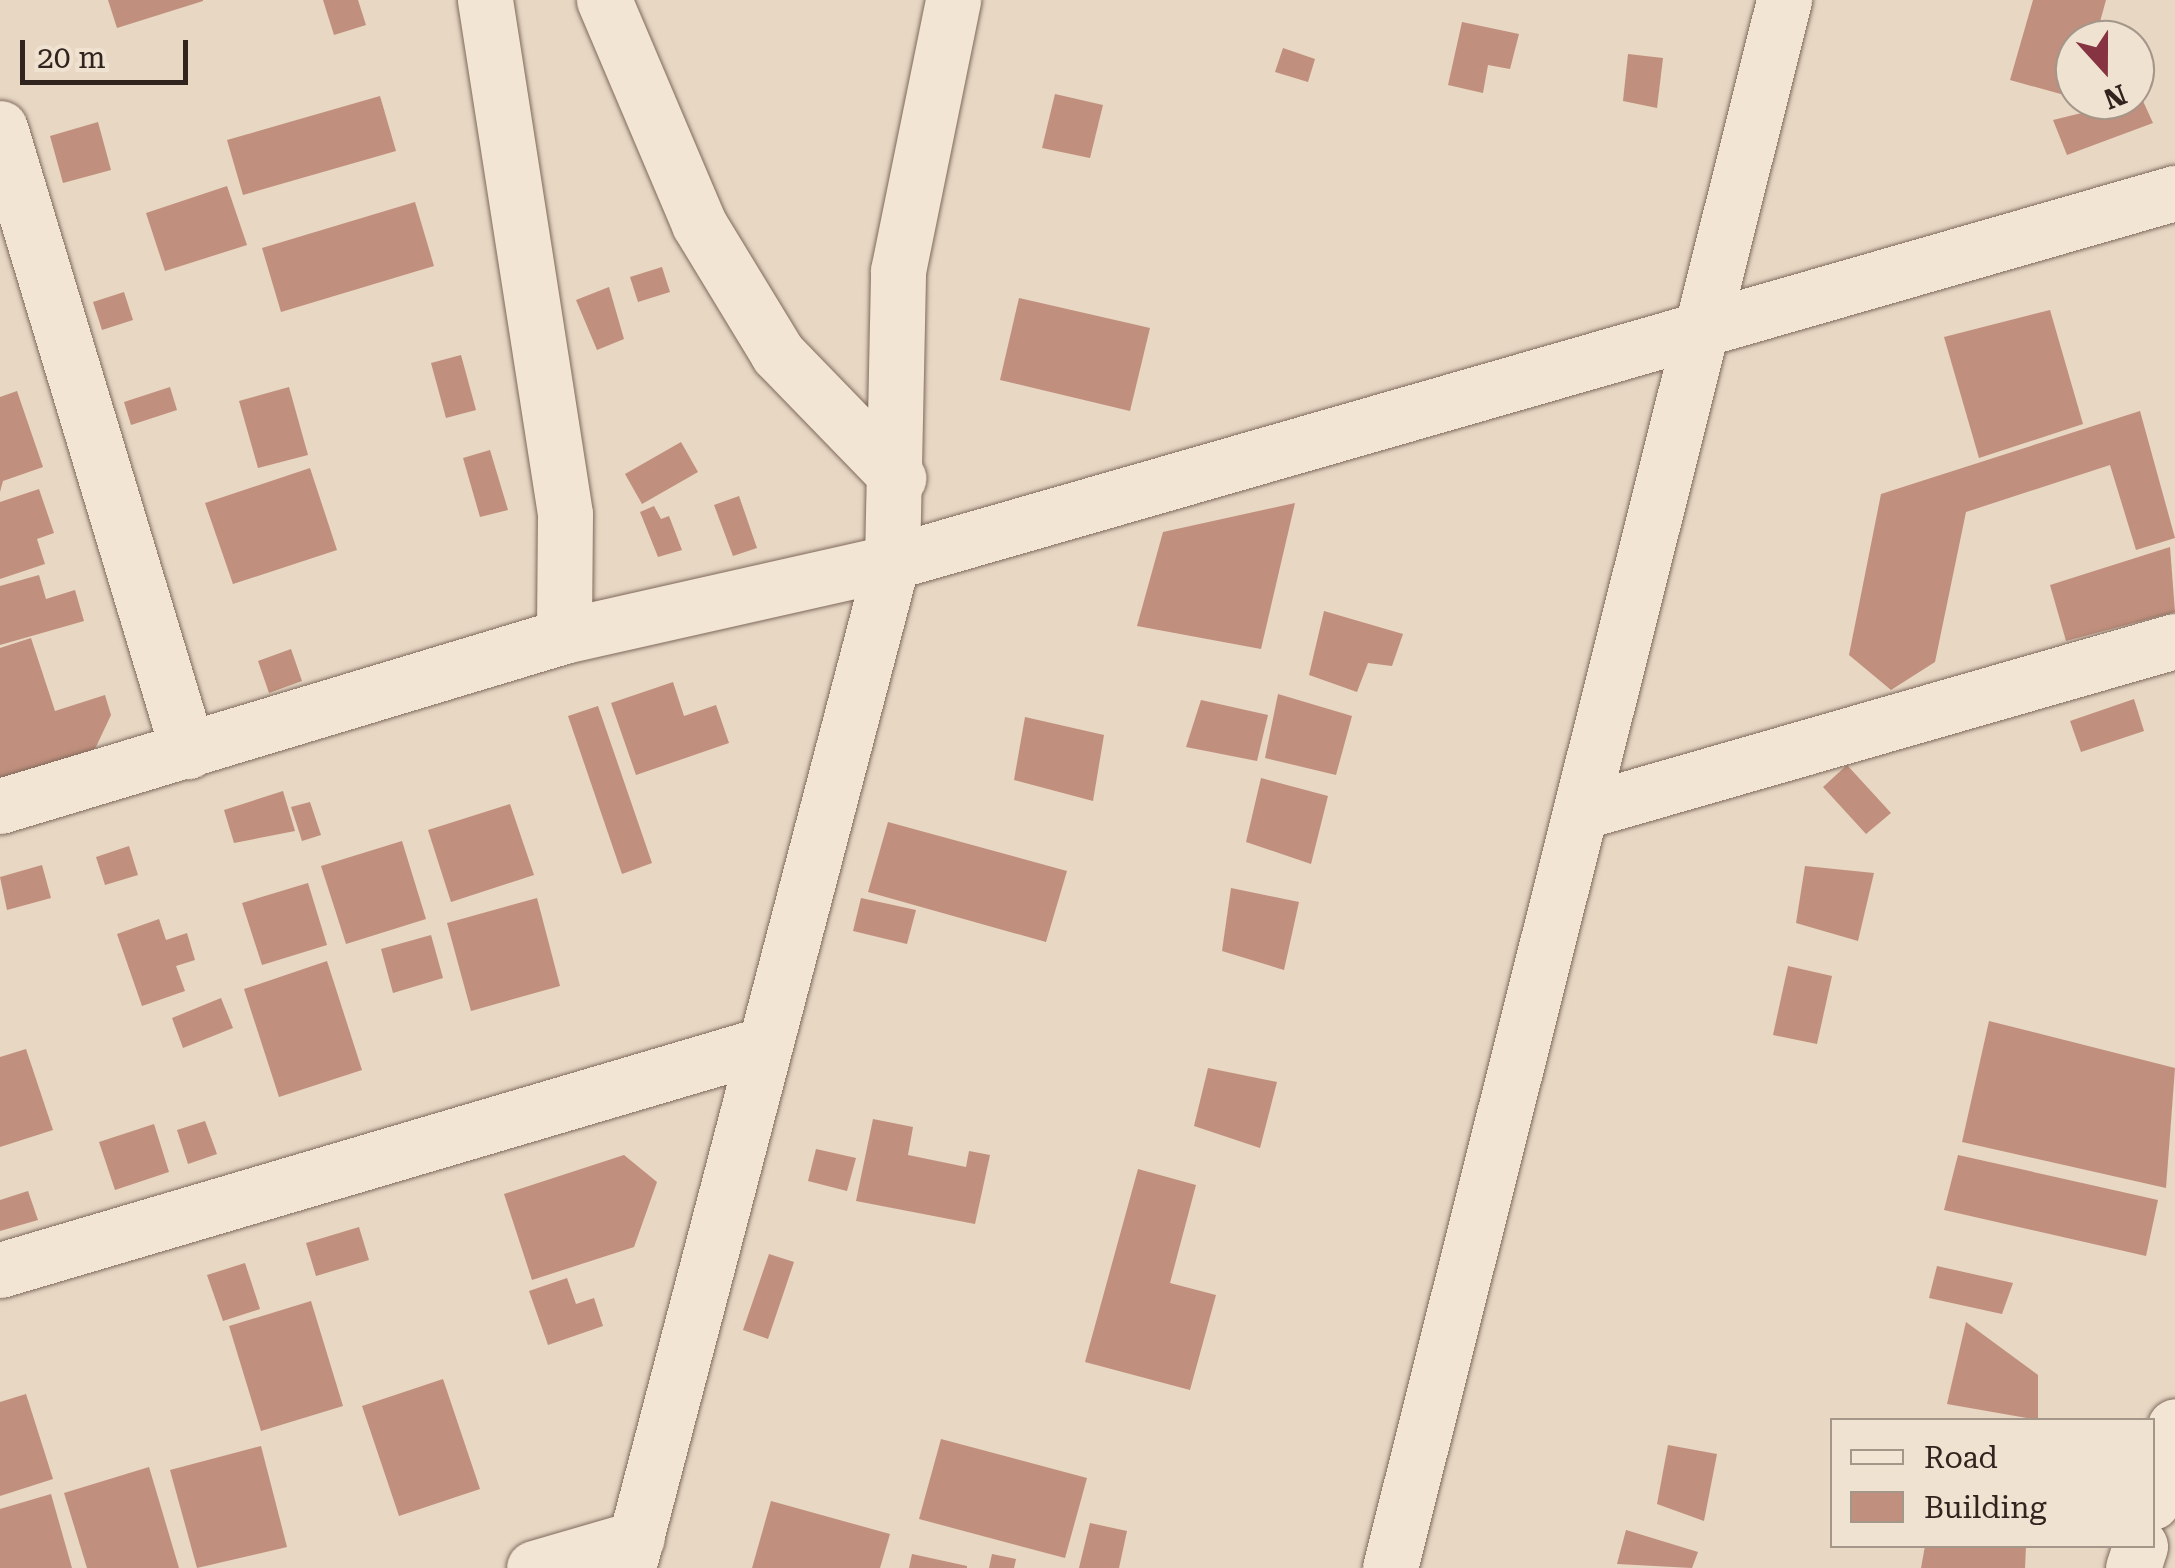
<!DOCTYPE html>
<html>
<head>
<meta charset="utf-8">
<style>
	body { margin:0 }
	#map { position:relative; width:2175px; height:1568px; overflow:hidden; background:#e7d7c3; font-family:"Roboto Serif",serif }
	div>[style] { position:absolute }
	.building>* { inset:0; background:#c18f7d }
	.roads { filter:drop-shadow(0 0 2px #7f695c) drop-shadow(0 0 2px #7f695c) }
	.minor>* { height:55px; margin:-27.5px; padding:0 27.5px; transform-origin:27.5px; border-radius:27.5px; background:#f3e5d4 }
	.tertiary>* { height:55px; margin:-27.5px; padding:0 27.5px; transform-origin:27.5px; border-radius:27.5px; background:#f3e5d4 }
	span { translate:-50% -50%; white-space:nowrap; text-align:center; line-height:1.15; -webkit-text-stroke:9px #f0e2d1; paint-order:stroke }
	.legend { position:absolute; left:1830px; top:1418px; width:325px; height:130px; box-sizing:border-box; background:#f0e2d1; border:2px solid #a49689; margin:0; padding:12px 18px; list-style:none; font-size:30px; color:#31241e }
	.legend li { display:flex; align-items:center; gap:20px; height:50px }
	.legend b { width:50px; border:2px solid #a49689 }
	.north { position:absolute; left:2055px; top:20px; width:100px; height:100px; box-sizing:border-box; background:#f0e2d1; border:2px solid #a49689; border-radius:50%; rotate:159deg; font-size:28px; font-weight:700; line-height:40px; text-align:center; color:#31241e }
	.north::after { content:''; display:block; margin:auto; width:35px; height:45px; background:#863441; clip-path:polygon(50% 0,100% 100%,50% 72%,0 100%) }
	.scale { position:absolute; left:20px; top:40px; width:168px; height:45px; box-sizing:border-box; border:5px solid #31241e; border-top:0; padding-left:12px; font-size:30px; line-height:35px; white-space:nowrap; color:#31241e; -webkit-text-stroke:8px #f0e2d1; paint-order:stroke }
</style>
</head>
<body>
<div id="map">
	<div class="building">
		<i style="clip-path:polygon(108px 0,203px 0,203px 1px,117px 28px)"></i>
		<i style="clip-path:polygon(323px 0,358px 0,366px 25px,334px 35px)"></i>
		<i style="clip-path:polygon(2033px 0,2106px 0,2095px 40px,2075px 40px,2075px 98px,2010px 80px)"></i>
		<i style="clip-path:polygon(1462px 22px,1519px 34px,1510px 69px,1488px 65px,1483px 93px,1448px 85px)"></i>
		<i style="clip-path:polygon(1283px 48px,1315px 59px,1308px 82px,1275px 72px)"></i>
		<i style="clip-path:polygon(1628px 54px,1663px 58px,1657px 108px,1623px 101px)"></i>
		<i style="clip-path:polygon(2138px 90px,2153px 123px,2067px 155px,2053px 120px,2135px 100px)"></i>
		<i style="clip-path:polygon(1055px 94px,1103px 105px,1090px 158px,1042px 148px)"></i>
		<i style="clip-path:polygon(380px 96px,396px 151px,243px 195px,227px 140px)"></i>
		<i style="clip-path:polygon(98px 122px,111px 170px,63px 183px,50px 136px)"></i>
		<i style="clip-path:polygon(227px 186px,247px 245px,165px 271px,146px 213px)"></i>
		<i style="clip-path:polygon(415px 202px,434px 266px,281px 312px,262px 248px)"></i>
		<i style="clip-path:polygon(662px 267px,670px 292px,638px 302px,630px 277px)"></i>
		<i style="clip-path:polygon(609px 287px,624px 339px,597px 350px,576px 300px)"></i>
		<i style="clip-path:polygon(124px 292px,133px 320px,102px 330px,93px 302px)"></i>
		<i style="clip-path:polygon(1019px 298px,1150px 328px,1130px 411px,1000px 380px)"></i>
		<i style="clip-path:polygon(2050px 310px,2083px 424px,1979px 458px,1944px 337px)"></i>
		<i style="clip-path:polygon(461px 355px,476px 410px,446px 418px,431px 363px)"></i>
		<i style="clip-path:polygon(170px 387px,177px 410px,131px 425px,124px 402px)"></i>
		<i style="clip-path:polygon(289px 387px,308px 455px,258px 468px,239px 401px)"></i>
		<i style="clip-path:polygon(17px 391px,43px 467px,3px 481px,0 492px,0 397px)"></i>
		<i style="clip-path:polygon(2140px 411px,2175px 538px,2136px 550px,2110px 465px,1966px 512px,1935px 662px,1891px 690px,1849px 655px,1881px 494px)"></i>
		<i style="clip-path:polygon(681px 442px,698px 472px,642px 504px,625px 474px)"></i>
		<i style="clip-path:polygon(490px 450px,508px 510px,480px 517px,463px 458px)"></i>
		<i style="clip-path:polygon(310px 468px,337px 550px,233px 584px,205px 503px)"></i>
		<i style="clip-path:polygon(39px 489px,54px 533px,37px 539px,45px 564px,0 579px,0 502px)"></i>
		<i style="clip-path:polygon(739px 496px,757px 548px,733px 556px,714px 505px)"></i>
		<i style="clip-path:polygon(1295px 503px,1261px 649px,1137px 626px,1163px 532px)"></i>
		<i style="clip-path:polygon(654px 506px,661px 519px,669px 516px,682px 550px,658px 557px,640px 512px)"></i>
		<i style="clip-path:polygon(2170px 547px,2175px 612px,2066px 641px,2050px 585px)"></i>
		<i style="clip-path:polygon(39px 575px,46px 599px,75px 590px,84px 621px,0 645px,0 586px)"></i>
		<i style="clip-path:polygon(1324px 611px,1403px 634px,1392px 666px,1368px 663px,1357px 692px,1309px 675px)"></i>
		<i style="clip-path:polygon(31px 638px,55px 711px,105px 695px,111px 715px,95px 749px,0 780px,0 648px)"></i>
		<i style="clip-path:polygon(291px 649px,302px 681px,269px 693px,258px 661px)"></i>
		<i style="clip-path:polygon(673px 682px,684px 716px,716px 705px,729px 743px,636px 775px,611px 703px)"></i>
		<i style="clip-path:polygon(1278px 694px,1352px 716px,1336px 775px,1265px 758px)"></i>
		<i style="clip-path:polygon(2134px 699px,2144px 731px,2081px 752px,2070px 721px)"></i>
		<i style="clip-path:polygon(1201px 700px,1268px 715px,1257px 761px,1186px 747px)"></i>
		<i style="clip-path:polygon(598px 706px,652px 863px,622px 874px,568px 716px)"></i>
		<i style="clip-path:polygon(1025px 717px,1104px 735px,1093px 801px,1014px 780px)"></i>
		<i style="clip-path:polygon(1847px 765px,1891px 813px,1866px 834px,1823px 787px)"></i>
		<i style="clip-path:polygon(1261px 778px,1328px 796px,1311px 864px,1246px 842px)"></i>
		<i style="clip-path:polygon(283px 791px,295px 831px,234px 843px,224px 810px)"></i>
		<i style="clip-path:polygon(310px 802px,321px 835px,302px 841px,291px 807px)"></i>
		<i style="clip-path:polygon(510px 804px,534px 875px,451px 902px,428px 830px)"></i>
		<i style="clip-path:polygon(888px 822px,1067px 871px,1046px 942px,868px 892px)"></i>
		<i style="clip-path:polygon(402px 841px,426px 919px,346px 944px,321px 866px)"></i>
		<i style="clip-path:polygon(129px 846px,138px 875px,105px 885px,96px 857px)"></i>
		<i style="clip-path:polygon(42px 865px,51px 898px,7px 910px,0 877px)"></i>
		<i style="clip-path:polygon(1805px 866px,1874px 873px,1858px 941px,1796px 923px)"></i>
		<i style="clip-path:polygon(308px 883px,327px 945px,262px 965px,242px 903px)"></i>
		<i style="clip-path:polygon(1231px 888px,1299px 902px,1284px 970px,1222px 951px)"></i>
		<i style="clip-path:polygon(537px 898px,560px 986px,471px 1011px,447px 923px)"></i>
		<i style="clip-path:polygon(861px 898px,916px 910px,907px 944px,853px 931px)"></i>
		<i style="clip-path:polygon(159px 919px,166px 940px,187px 933px,195px 960px,176px 966px,185px 991px,142px 1006px,117px 934px)"></i>
		<i style="clip-path:polygon(431px 935px,443px 978px,393px 993px,381px 949px)"></i>
		<i style="clip-path:polygon(327px 961px,362px 1070px,279px 1097px,244px 989px)"></i>
		<i style="clip-path:polygon(1788px 966px,1832px 976px,1817px 1044px,1773px 1035px)"></i>
		<i style="clip-path:polygon(221px 998px,233px 1028px,183px 1048px,172px 1018px)"></i>
		<i style="clip-path:polygon(1989px 1021px,2175px 1068px,2166px 1188px,1962px 1142px)"></i>
		<i style="clip-path:polygon(26px 1049px,53px 1130px,0 1147px,0 1057px)"></i>
		<i style="clip-path:polygon(1208px 1068px,1277px 1082px,1260px 1148px,1194px 1126px)"></i>
		<i style="clip-path:polygon(873px 1119px,913px 1127px,908px 1155px,966px 1167px,969px 1151px,990px 1155px,975px 1224px,856px 1201px)"></i>
		<i style="clip-path:polygon(205px 1121px,217px 1154px,188px 1164px,177px 1130px)"></i>
		<i style="clip-path:polygon(154px 1124px,169px 1172px,115px 1190px,99px 1142px)"></i>
		<i style="clip-path:polygon(816px 1149px,856px 1158px,847px 1191px,808px 1181px)"></i>
		<i style="clip-path:polygon(624px 1155px,657px 1182px,634px 1247px,532px 1280px,504px 1194px)"></i>
		<i style="clip-path:polygon(1958px 1155px,2158px 1200px,2146px 1256px,1944px 1210px)"></i>
		<i style="clip-path:polygon(1138px 1169px,1196px 1185px,1170px 1283px,1216px 1295px,1190px 1390px,1085px 1362px)"></i>
		<i style="clip-path:polygon(28px 1191px,38px 1220px,0 1231px,0 1200px)"></i>
		<i style="clip-path:polygon(359px 1227px,369px 1260px,316px 1276px,306px 1243px)"></i>
		<i style="clip-path:polygon(769px 1254px,794px 1262px,768px 1339px,743px 1330px)"></i>
		<i style="clip-path:polygon(245px 1263px,260px 1309px,223px 1321px,207px 1275px)"></i>
		<i style="clip-path:polygon(1937px 1266px,2013px 1283px,2002px 1314px,1929px 1298px)"></i>
		<i style="clip-path:polygon(567px 1278px,576px 1304px,594px 1298px,603px 1326px,548px 1345px,529px 1291px)"></i>
		<i style="clip-path:polygon(311px 1301px,343px 1406px,261px 1431px,229px 1326px)"></i>
		<i style="clip-path:polygon(1966px 1322px,2038px 1375px,2038px 1420px,1947px 1404px)"></i>
		<i style="clip-path:polygon(443px 1379px,480px 1489px,399px 1516px,362px 1406px)"></i>
		<i style="clip-path:polygon(26px 1394px,53px 1479px,0 1496px,0 1402px)"></i>
		<i style="clip-path:polygon(941px 1439px,1087px 1478px,1065px 1558px,919px 1519px)"></i>
		<i style="clip-path:polygon(1668px 1445px,1717px 1454px,1704px 1521px,1657px 1504px)"></i>
		<i style="clip-path:polygon(261px 1446px,287px 1547px,197px 1568px,170px 1470px)"></i>
		<i style="clip-path:polygon(149px 1467px,179px 1568px,87px 1568px,64px 1493px)"></i>
		<i style="clip-path:polygon(51px 1494px,72px 1568px,0 1568px,0 1509px)"></i>
		<i style="clip-path:polygon(771px 1501px,890px 1534px,880px 1568px,752px 1568px)"></i>
		<i style="clip-path:polygon(1090px 1523px,1127px 1531px,1119px 1568px,1079px 1568px)"></i>
		<i style="clip-path:polygon(1626px 1530px,1698px 1552px,1692px 1568px,1617px 1564px)"></i>
		<i style="clip-path:polygon(1925px 1546px,2026px 1546px,2025px 1568px,1921px 1568px)"></i>
		<i style="clip-path:polygon(912px 1554px,967px 1566px,967px 1568px,909px 1568px)"></i>
		<i style="clip-path:polygon(992px 1554px,1016px 1559px,1014px 1568px,989px 1568px)"></i>
	</div>
	<div class="roads">
		<div class="minor">
			<i style="left:485px;top:0;width:520px;rotate:81.15deg"></i>
			<i style="left:565px;top:514px;width:122px;rotate:90.5deg"></i>
			<i style="left:604px;top:0;width:243px;rotate:67deg"></i>
			<i style="left:699px;top:224px;width:152px;rotate:58.7deg"></i>
			<i style="left:778px;top:354px;width:173px;rotate:45.9deg"></i>
			<i style="left:0;top:128px;width:651px;rotate:73.21deg"></i>
			<i style="left:0;top:806px;width:589px;rotate:-16.77deg"></i>
			<i style="left:564px;top:636px;width:336px;rotate:-12.7deg"></i>
			<i style="left:892px;top:562px;width:1335px;rotate:-16.05deg"></i>
			<i style="left:1584px;top:811px;width:615px;rotate:-16.05deg"></i>
			<i style="left:0;top:1270px;width:790px;rotate:-16.46deg"></i>
			<i style="left:2152px;top:1502px;width:79px;rotate:-73.2deg"></i>
			<i style="left:534px;top:1568px;width:107px;rotate:-16.2deg"></i>
			<i style="left:628px;top:1568px;width:1040px;rotate:-75.3deg"></i>
			<i style="left:892px;top:562px;width:291px;rotate:-88.8deg"></i>
			<i style="left:898px;top:271px;width:277px;rotate:-78.5deg"></i>
			<i style="left:2133px;top:1568px;width:23px;rotate:-72deg"></i>
		</div>
		<div class="tertiary">
			<i style="left:1390px;top:1568px;width:1617px;rotate:-75.89deg"></i>
		</div>
	</div>
	<ul class="legend">
	<li><b style="height:12px;background:#f3e5d4"></b>Road</li>
	<li><b style="height:28px;background:#c18f7d"></b>Building</li>
	</ul>
	<div class="north">N</div>
	<div class="scale">20 m</div>
</div>
</body>
</html>
